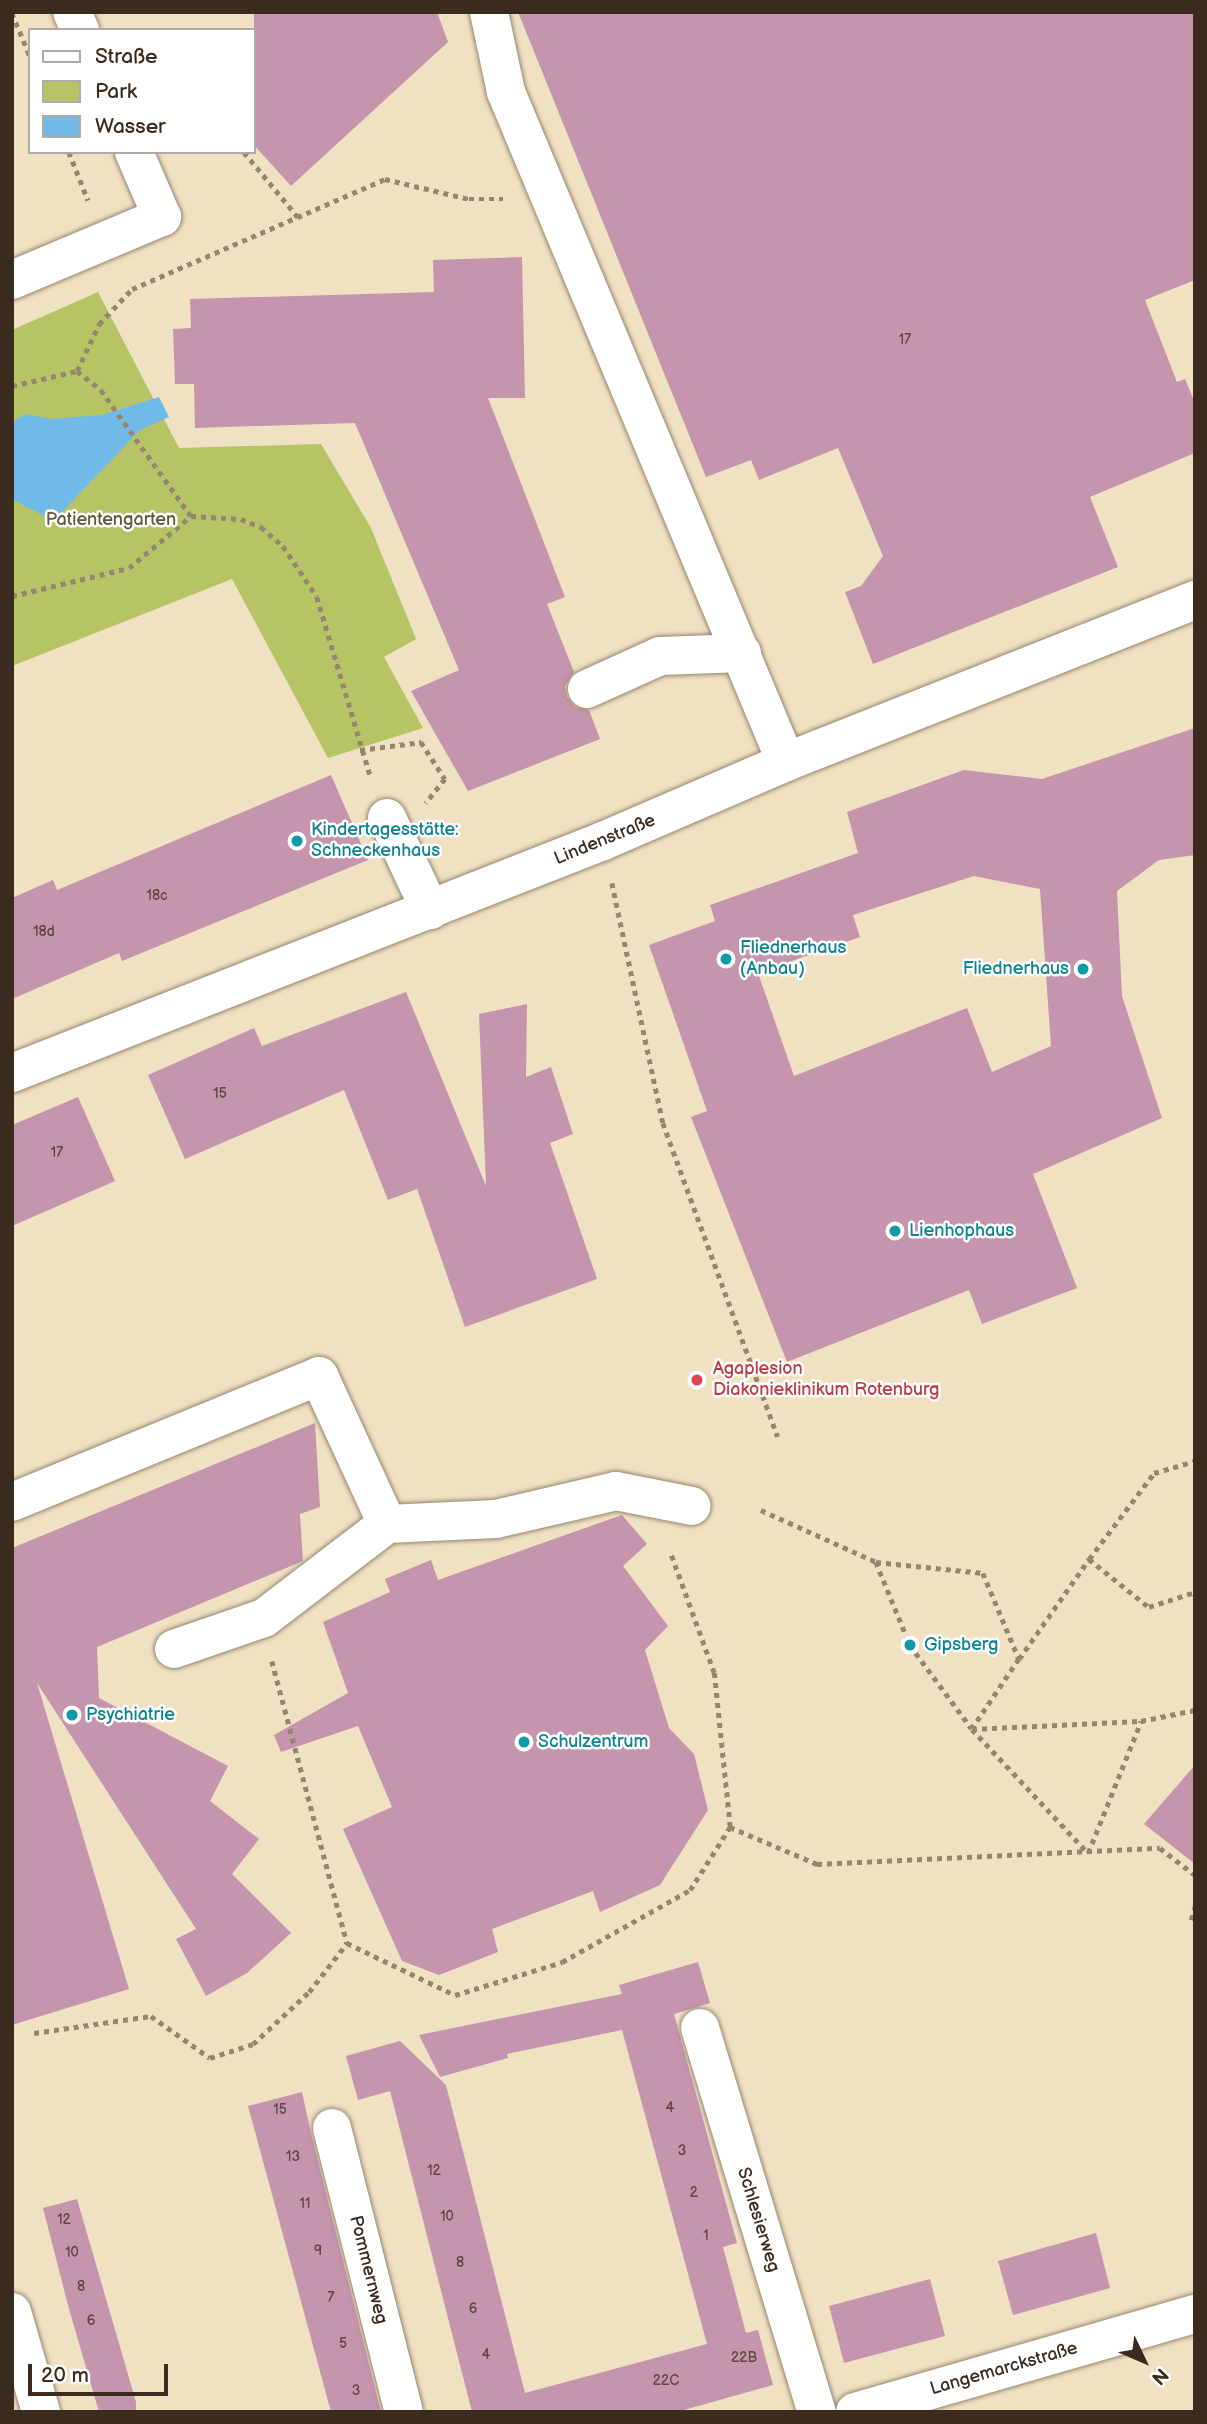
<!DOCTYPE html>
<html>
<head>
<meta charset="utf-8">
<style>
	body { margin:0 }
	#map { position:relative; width:1207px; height:2424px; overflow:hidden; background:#f0e1c3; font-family:"Balsamiq Sans",sans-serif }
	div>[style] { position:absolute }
	.green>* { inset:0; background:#b6c466 }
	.water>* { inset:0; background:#6fbae8 }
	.building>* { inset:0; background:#c594ad }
	.path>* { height:4.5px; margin-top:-2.25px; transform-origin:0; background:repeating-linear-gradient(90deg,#968670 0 5px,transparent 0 10px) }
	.roads { filter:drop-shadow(0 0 2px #968670) drop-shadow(0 0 2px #968670) }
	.minor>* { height:38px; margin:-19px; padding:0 19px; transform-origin:19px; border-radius:19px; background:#fff }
	.dots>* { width:19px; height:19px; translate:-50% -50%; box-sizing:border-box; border:4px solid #fff; border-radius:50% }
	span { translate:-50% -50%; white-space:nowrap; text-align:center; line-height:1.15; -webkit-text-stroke:5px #fff; paint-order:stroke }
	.number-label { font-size:14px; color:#5e4442 }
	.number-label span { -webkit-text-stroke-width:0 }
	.park-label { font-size:18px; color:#605834 }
	.culture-label { font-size:18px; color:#0d838f }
	.left { translate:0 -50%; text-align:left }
	.right { translate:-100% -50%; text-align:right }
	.street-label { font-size:18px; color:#3b2a1e }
	.health-label { font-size:18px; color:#be3a42 }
	.frame { position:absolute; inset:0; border:14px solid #3b2a1e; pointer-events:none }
	.legend { position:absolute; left:28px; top:28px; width:228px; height:126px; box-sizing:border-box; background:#fff; border:2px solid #b1aaa5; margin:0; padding:9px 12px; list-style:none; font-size:21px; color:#3b2a1e }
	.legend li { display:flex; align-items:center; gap:14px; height:35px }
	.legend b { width:35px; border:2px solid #b1aaa5 }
	.north { position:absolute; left:1109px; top:2326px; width:70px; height:70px; -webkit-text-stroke:5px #fff; paint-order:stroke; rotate:134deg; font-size:19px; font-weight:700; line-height:28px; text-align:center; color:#3b2a1e }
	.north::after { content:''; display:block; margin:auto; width:24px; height:32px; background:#3b2a1e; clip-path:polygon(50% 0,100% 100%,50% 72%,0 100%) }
	.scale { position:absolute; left:28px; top:2364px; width:140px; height:32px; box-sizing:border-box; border:4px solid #3b2a1e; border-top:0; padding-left:9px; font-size:21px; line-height:24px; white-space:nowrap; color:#3b2a1e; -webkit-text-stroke:5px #fff; paint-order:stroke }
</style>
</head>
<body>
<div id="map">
	<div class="green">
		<i style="clip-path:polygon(98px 292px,179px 448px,321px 444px,371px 528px,416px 639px,384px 657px,423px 728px,328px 758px,232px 579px,12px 666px,12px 330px)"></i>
	</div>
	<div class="water">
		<i style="clip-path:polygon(159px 397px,169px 417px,140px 430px,59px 515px,46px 517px,12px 499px,12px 423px,25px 414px,51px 419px,102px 415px)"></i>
	</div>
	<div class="building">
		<i style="clip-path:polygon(254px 12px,437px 12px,448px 42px,291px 186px,254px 145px)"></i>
		<i style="clip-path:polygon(518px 12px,1195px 12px,1195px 280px,1145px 300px,1177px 382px,1185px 379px,1195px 403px,1195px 453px,1090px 497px,1118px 567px,873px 664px,845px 592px,861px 586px,883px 556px,838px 448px,759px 480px,751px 460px,706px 477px)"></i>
		<i style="clip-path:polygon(522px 257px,525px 398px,488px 398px,565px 597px,547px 604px,574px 672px,565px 686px,567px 697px,575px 707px,589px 710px,600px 739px,468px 791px,411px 691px,459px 670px,355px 423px,195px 428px,194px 384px,175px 384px,173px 329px,191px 328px,190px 299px,434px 292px,433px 260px)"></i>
		<i style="clip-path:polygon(evenodd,1195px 728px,1195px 855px,1159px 860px,1117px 891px,1122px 996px,1162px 1118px,1033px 1174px,1077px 1288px,982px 1324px,969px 1290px,787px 1362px,691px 1117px,707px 1111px,649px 945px,715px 921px,710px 905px,858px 853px,847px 812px,964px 770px,1042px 779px,1195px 728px,974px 876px,1040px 889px,1051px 1046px,992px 1072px,967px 1008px,794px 1076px,758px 973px,860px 937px,853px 915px,974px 876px)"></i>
		<i style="clip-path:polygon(331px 775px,368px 860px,122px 961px,119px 953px,12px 999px,12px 898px,53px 880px,57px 890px)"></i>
		<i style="clip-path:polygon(406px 992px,486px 1186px,479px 1014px,527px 1004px,526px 1077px,551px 1067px,573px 1134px,550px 1143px,597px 1279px,465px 1327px,417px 1189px,388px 1200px,344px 1090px,185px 1159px,148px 1075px,254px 1028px,262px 1046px)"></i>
		<i style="clip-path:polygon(78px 1097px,115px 1181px,12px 1226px,12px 1125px)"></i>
		<i style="clip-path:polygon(315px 1423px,320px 1507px,300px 1514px,303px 1561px,97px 1647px,99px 1698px,228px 1766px,210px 1801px,259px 1839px,232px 1874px,291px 1933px,247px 1973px,206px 1996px,176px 1939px,196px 1929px,37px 1683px,129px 1989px,12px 2025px,12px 1548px)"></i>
		<i style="clip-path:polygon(622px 1515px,647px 1544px,623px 1566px,668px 1626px,645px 1650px,669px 1728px,694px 1754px,708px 1810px,660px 1885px,600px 1912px,593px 1891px,492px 1929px,498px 1952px,439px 1975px,402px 1961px,343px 1829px,392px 1807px,358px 1726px,281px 1752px,274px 1735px,348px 1693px,323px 1622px,390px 1592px,385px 1579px,431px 1560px,438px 1580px)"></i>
		<i style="clip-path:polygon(1195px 1765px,1195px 1864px,1144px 1824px)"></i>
		<i style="clip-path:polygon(698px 1962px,710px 2003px,674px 2014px,737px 2243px,723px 2247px,746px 2333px,758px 2330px,773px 2385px,677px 2412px,472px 2412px,390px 2091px,358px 2100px,346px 2056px,400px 2041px,446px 2085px,525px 2393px,707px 2344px,622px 2030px,507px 2054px,508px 2058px,440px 2077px,419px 2035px,622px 1994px,619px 1985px)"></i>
		<i style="clip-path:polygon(302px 2092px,311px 2133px,381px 2412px,331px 2412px,248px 2106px)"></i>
		<i style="clip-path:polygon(77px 2199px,136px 2402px,136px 2412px,99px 2412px,69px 2309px,43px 2208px)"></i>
		<i style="clip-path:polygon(1096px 2233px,1110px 2288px,1013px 2315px,998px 2261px)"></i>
		<i style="clip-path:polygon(930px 2279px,945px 2336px,844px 2363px,829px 2306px)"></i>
	</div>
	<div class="path">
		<i style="left:12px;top:13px;width:47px;rotate:67.3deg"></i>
		<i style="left:69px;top:152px;width:52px;rotate:68.4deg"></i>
		<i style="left:244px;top:152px;width:85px;rotate:50.3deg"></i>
		<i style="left:77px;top:371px;width:52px;rotate:-64.9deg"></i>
		<i style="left:99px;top:324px;width:48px;rotate:-46.7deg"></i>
		<i style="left:132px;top:289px;width:276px;rotate:-23.5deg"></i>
		<i style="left:385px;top:179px;width:86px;rotate:13.4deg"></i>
		<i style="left:469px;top:199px;width:34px"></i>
		<i style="left:77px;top:371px;width:31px;rotate:38deg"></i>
		<i style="left:101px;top:390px;width:155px;rotate:54.5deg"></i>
		<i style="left:12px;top:386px;width:67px;rotate:-13deg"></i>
		<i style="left:12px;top:596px;width:120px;rotate:-13.5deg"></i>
		<i style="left:129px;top:568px;width:81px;rotate:-40deg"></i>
		<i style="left:191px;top:516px;width:50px;rotate:3.4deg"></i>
		<i style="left:241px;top:519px;width:22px;rotate:22deg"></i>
		<i style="left:261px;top:527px;width:29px;rotate:41deg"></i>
		<i style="left:283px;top:546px;width:61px;rotate:56.3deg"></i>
		<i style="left:317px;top:597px;width:189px;rotate:73.4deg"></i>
		<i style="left:360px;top:750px;width:62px;rotate:-7.5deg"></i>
		<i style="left:421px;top:742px;width:44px;rotate:57deg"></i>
		<i style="left:445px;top:779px;width:31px;rotate:128deg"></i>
		<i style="left:612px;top:883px;width:245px;rotate:78deg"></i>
		<i style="left:663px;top:1123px;width:334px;rotate:69.9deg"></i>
		<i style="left:761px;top:1510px;width:126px;rotate:24.3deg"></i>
		<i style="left:876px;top:1562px;width:90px;rotate:67.7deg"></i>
		<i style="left:910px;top:1645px;width:104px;rotate:53.6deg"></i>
		<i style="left:972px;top:1729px;width:170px;rotate:46.9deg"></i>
		<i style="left:1088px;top:1853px;width:142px;rotate:-68.1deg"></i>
		<i style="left:1141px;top:1721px;width:55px;rotate:-11.5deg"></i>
		<i style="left:1089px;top:1559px;width:108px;rotate:-52.9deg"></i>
		<i style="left:1154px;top:1473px;width:43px;rotate:-16.3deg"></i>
		<i style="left:876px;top:1562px;width:108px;rotate:5.9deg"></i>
		<i style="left:983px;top:1573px;width:93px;rotate:67.3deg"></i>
		<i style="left:1019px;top:1659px;width:84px;rotate:123.9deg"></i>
		<i style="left:972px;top:1729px;width:168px;rotate:-2.7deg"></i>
		<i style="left:1019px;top:1659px;width:122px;rotate:-55deg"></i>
		<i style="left:1089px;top:1559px;width:77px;rotate:38.7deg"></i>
		<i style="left:1149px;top:1607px;width:48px;rotate:-18.1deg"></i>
		<i style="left:272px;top:1661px;width:292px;rotate:75.1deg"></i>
		<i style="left:347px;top:1943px;width:120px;rotate:25.7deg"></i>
		<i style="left:455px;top:1995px;width:112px;rotate:-17.1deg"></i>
		<i style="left:562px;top:1962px;width:147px;rotate:-29.4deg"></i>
		<i style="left:690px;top:1890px;width:75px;rotate:-57.6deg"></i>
		<i style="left:730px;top:1827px;width:155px;rotate:-95.9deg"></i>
		<i style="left:714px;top:1673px;width:129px;rotate:-110deg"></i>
		<i style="left:730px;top:1827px;width:95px;rotate:23deg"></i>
		<i style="left:817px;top:1864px;width:343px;rotate:-2.7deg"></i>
		<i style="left:1160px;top:1848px;width:44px;rotate:37.6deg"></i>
		<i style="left:1191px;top:1920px;width:15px;rotate:-74deg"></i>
		<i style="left:34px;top:2033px;width:118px;rotate:-8.3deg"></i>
		<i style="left:151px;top:2016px;width:72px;rotate:35.4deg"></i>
		<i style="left:210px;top:2058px;width:45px;rotate:-18deg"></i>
		<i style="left:253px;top:2044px;width:76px;rotate:-42.9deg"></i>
		<i style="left:309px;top:1992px;width:62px;rotate:-52.2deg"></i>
	</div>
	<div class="roads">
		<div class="minor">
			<i style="left:72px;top:12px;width:20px;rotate:66deg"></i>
			<i style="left:489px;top:12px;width:82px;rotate:78deg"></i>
			<i style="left:506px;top:92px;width:726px;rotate:67.32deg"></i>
			<i style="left:12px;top:280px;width:163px;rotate:-22.8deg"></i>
			<i style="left:162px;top:217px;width:71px;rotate:-113.3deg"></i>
			<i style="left:587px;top:689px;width:80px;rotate:-24.3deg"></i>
			<i style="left:660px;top:656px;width:82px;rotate:-2.1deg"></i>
			<i style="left:387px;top:818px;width:102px;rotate:64.9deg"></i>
			<i style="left:12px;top:1073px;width:635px;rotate:-21.43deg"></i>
			<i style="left:603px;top:841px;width:199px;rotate:-23.3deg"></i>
			<i style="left:786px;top:762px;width:440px;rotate:-21.6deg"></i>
			<i style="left:12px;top:1502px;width:332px;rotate:-22.3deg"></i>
			<i style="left:319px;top:1376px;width:163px;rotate:65.3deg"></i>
			<i style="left:174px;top:1649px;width:95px;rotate:-19deg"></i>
			<i style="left:264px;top:1618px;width:155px;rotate:-37.4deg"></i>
			<i style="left:387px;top:1524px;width:109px;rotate:-2.6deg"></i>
			<i style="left:496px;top:1519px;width:123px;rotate:-13.1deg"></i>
			<i style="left:616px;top:1491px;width:77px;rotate:11.2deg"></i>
			<i style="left:700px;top:2028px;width:401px;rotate:73.1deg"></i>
			<i style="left:332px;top:2128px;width:293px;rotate:75.8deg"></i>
			<i style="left:12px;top:2312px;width:104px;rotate:73.8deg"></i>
			<i style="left:855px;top:2412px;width:354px;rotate:-16.1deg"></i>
		</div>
	</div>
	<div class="dots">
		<i style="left:297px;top:841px;background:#0f9aa8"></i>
		<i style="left:726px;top:959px;background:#0f9aa8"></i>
		<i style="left:1083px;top:969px;background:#0f9aa8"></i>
		<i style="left:895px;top:1231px;background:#0f9aa8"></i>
		<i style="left:697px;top:1380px;background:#e0444e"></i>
		<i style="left:910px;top:1645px;background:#0f9aa8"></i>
		<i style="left:72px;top:1715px;background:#0f9aa8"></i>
		<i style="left:524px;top:1742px;background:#0f9aa8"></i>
	</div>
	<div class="number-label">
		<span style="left:905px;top:340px">17</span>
		<span style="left:157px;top:896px">18c</span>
		<span style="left:44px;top:932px">18d</span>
		<span style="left:220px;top:1094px">15</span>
		<span style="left:57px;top:1153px">17</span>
		<span style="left:670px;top:2108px">4</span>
		<span style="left:280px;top:2110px">15</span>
		<span style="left:682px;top:2151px">3</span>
		<span style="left:293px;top:2157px">13</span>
		<span style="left:434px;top:2171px">12</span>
		<span style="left:694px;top:2193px">2</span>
		<span style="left:305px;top:2204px">11</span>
		<span style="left:447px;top:2217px">10</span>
		<span style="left:64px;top:2220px">12</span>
		<span style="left:706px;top:2236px">1</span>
		<span style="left:318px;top:2251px">9</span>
		<span style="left:72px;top:2253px">10</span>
		<span style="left:460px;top:2263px">8</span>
		<span style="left:81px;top:2287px">8</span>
		<span style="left:331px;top:2298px">7</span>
		<span style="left:473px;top:2309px">6</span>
		<span style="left:91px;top:2321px">6</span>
		<span style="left:343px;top:2344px">5</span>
		<span style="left:486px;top:2355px">4</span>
		<span style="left:744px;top:2358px">22B</span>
		<span style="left:666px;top:2381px">22C</span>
		<span style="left:356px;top:2391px">3</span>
	</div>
	<div class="park-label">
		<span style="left:111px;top:520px">Patientengarten</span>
	</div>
	<div class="culture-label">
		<span class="left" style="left:311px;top:841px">Kindertagesstätte:<br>Schneckenhaus</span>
		<span class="left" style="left:740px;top:959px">Fliednerhaus<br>(Anbau)</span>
		<span class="right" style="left:1069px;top:969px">Fliednerhaus</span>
		<span class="left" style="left:909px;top:1231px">Lienhophaus</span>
		<span class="left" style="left:924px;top:1645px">Gipsberg</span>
		<span class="left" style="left:86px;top:1715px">Psychiatrie</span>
		<span class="left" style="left:538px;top:1742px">Schulzentrum</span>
	</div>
	<div class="street-label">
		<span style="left:605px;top:840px;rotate:-22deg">Lindenstraße</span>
		<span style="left:758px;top:2220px;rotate:73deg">Schlesierweg</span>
		<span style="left:368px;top:2270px;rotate:76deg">Pommernweg</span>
		<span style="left:1004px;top:2369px;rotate:-16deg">Langemarckstraße</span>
	</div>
	<div class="health-label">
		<span class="left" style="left:713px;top:1380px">Agaplesion<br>Diakonieklinikum Rotenburg</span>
	</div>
	<div class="frame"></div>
	<ul class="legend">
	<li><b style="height:9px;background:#fff"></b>Straße</li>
	<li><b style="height:19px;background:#b6c466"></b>Park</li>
	<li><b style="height:19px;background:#6fbae8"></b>Wasser</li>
	</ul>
	<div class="north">N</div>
	<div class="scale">20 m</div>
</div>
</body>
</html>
